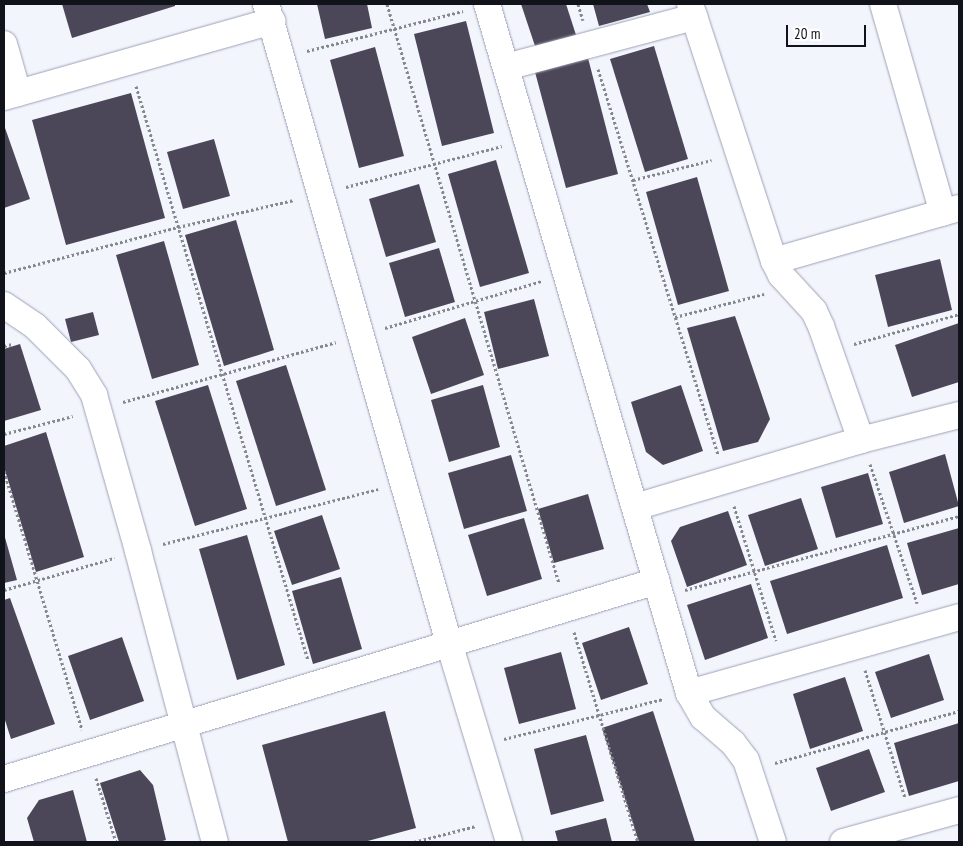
<!DOCTYPE html>
<html>
<head>
<meta charset="utf-8">
<style>
	body { margin:0 }
	#map { position:relative; width:963px; height:846px; overflow:hidden; background:#f3f5fd; font-family:"PT Sans Narrow",sans-serif }
	div>[style] { position:absolute }
	.building>* { inset:0; background:#4c4758 }
	.path>* { height:3px; margin-top:-1.5px; transform-origin:0; background:repeating-linear-gradient(90deg,#868890 0 2.5px,transparent 0 5px) }
	.roads { filter:drop-shadow(0 0 1px #9ca1b4) drop-shadow(0 0 1px #9ca1b4) }
	.minor>* { height:26px; margin:-13px; padding:0 13px; transform-origin:13px; border-radius:13px; background:#fff }
	span { translate:-50% -50%; white-space:nowrap; text-align:center; line-height:1.15; -webkit-text-stroke:5px #fff; paint-order:stroke }
	.frame { position:absolute; inset:0; border:5px solid #11131a; pointer-events:none }
	.scale { position:absolute; left:786px; top:25px; width:80px; height:22px; box-sizing:border-box; border:2px solid #11131a; border-top:0; padding-left:6px; font-size:15px; line-height:18px; white-space:nowrap; color:#11131a; -webkit-text-stroke:4px #fff; paint-order:stroke }
</style>
</head>
<body>
<div id="map">
	<div class="building">
		<i style="clip-path:polygon(62px 4px,175px 4px,175px 6px,72px 38px)"></i>
		<i style="clip-path:polygon(317px 4px,367px 4px,372px 28px,325px 39px)"></i>
		<i style="clip-path:polygon(521px 4px,566px 4px,576px 35px,536px 49px)"></i>
		<i style="clip-path:polygon(593px 4px,647px 4px,650px 12px,599px 26px)"></i>
		<i style="clip-path:polygon(466px 21px,494px 133px,442px 146px,414px 34px)"></i>
		<i style="clip-path:polygon(654px 46px,688px 159px,645px 172px,610px 59px)"></i>
		<i style="clip-path:polygon(375px 47px,404px 156px,359px 168px,330px 60px)"></i>
		<i style="clip-path:polygon(588px 58px,618px 174px,566px 188px,535px 72px)"></i>
		<i style="clip-path:polygon(131px 93px,165px 218px,66px 245px,32px 120px)"></i>
		<i style="clip-path:polygon(4px 125px,30px 199px,4px 208px)"></i>
		<i style="clip-path:polygon(214px 139px,230px 196px,183px 209px,167px 152px)"></i>
		<i style="clip-path:polygon(496px 160px,529px 273px,480px 287px,448px 174px)"></i>
		<i style="clip-path:polygon(697px 177px,729px 291px,678px 305px,646px 192px)"></i>
		<i style="clip-path:polygon(419px 184px,436px 242px,386px 257px,369px 199px)"></i>
		<i style="clip-path:polygon(236px 220px,274px 350px,224px 366px,185px 235px)"></i>
		<i style="clip-path:polygon(164px 241px,199px 365px,152px 379px,116px 255px)"></i>
		<i style="clip-path:polygon(439px 248px,455px 302px,405px 317px,389px 263px)"></i>
		<i style="clip-path:polygon(940px 259px,952px 310px,888px 327px,875px 275px)"></i>
		<i style="clip-path:polygon(534px 299px,549px 356px,498px 369px,484px 312px)"></i>
		<i style="clip-path:polygon(93px 312px,99px 335px,71px 342px,65px 319px)"></i>
		<i style="clip-path:polygon(735px 316px,770px 419px,758px 442px,723px 451px,687px 328px)"></i>
		<i style="clip-path:polygon(465px 318px,484px 375px,431px 394px,412px 337px)"></i>
		<i style="clip-path:polygon(959px 323px,959px 382px,912px 397px,895px 345px)"></i>
		<i style="clip-path:polygon(20px 344px,41px 410px,4px 421px,4px 349px)"></i>
		<i style="clip-path:polygon(286px 365px,326px 490px,276px 506px,236px 381px)"></i>
		<i style="clip-path:polygon(208px 385px,247px 509px,195px 526px,155px 401px)"></i>
		<i style="clip-path:polygon(483px 385px,500px 447px,449px 462px,431px 400px)"></i>
		<i style="clip-path:polygon(681px 385px,703px 451px,663px 465px,646px 452px,631px 402px)"></i>
		<i style="clip-path:polygon(46px 432px,84px 557px,36px 572px,4px 467px,4px 446px)"></i>
		<i style="clip-path:polygon(945px 454px,959px 506px,904px 523px,889px 472px)"></i>
		<i style="clip-path:polygon(511px 455px,527px 511px,464px 529px,448px 473px)"></i>
		<i style="clip-path:polygon(868px 473px,883px 524px,836px 538px,821px 487px)"></i>
		<i style="clip-path:polygon(588px 494px,604px 549px,554px 563px,538px 509px)"></i>
		<i style="clip-path:polygon(801px 498px,818px 549px,765px 566px,748px 515px)"></i>
		<i style="clip-path:polygon(728px 511px,747px 565px,687px 587px,671px 541px,680px 527px)"></i>
		<i style="clip-path:polygon(322px 515px,340px 569px,292px 585px,274px 531px)"></i>
		<i style="clip-path:polygon(524px 518px,542px 579px,487px 596px,468px 535px)"></i>
		<i style="clip-path:polygon(959px 528px,959px 584px,922px 595px,907px 543px)"></i>
		<i style="clip-path:polygon(4px 534px,17px 580px,4px 583px)"></i>
		<i style="clip-path:polygon(247px 535px,285px 665px,237px 680px,199px 549px)"></i>
		<i style="clip-path:polygon(887px 545px,903px 598px,787px 634px,770px 581px)"></i>
		<i style="clip-path:polygon(341px 577px,362px 649px,313px 664px,292px 591px)"></i>
		<i style="clip-path:polygon(751px 584px,768px 638px,705px 660px,687px 605px)"></i>
		<i style="clip-path:polygon(10px 598px,55px 724px,11px 739px,4px 717px,4px 600px)"></i>
		<i style="clip-path:polygon(629px 627px,648px 684px,601px 700px,582px 643px)"></i>
		<i style="clip-path:polygon(122px 637px,144px 701px,90px 720px,68px 656px)"></i>
		<i style="clip-path:polygon(561px 652px,576px 709px,519px 724px,504px 668px)"></i>
		<i style="clip-path:polygon(929px 654px,944px 700px,891px 718px,875px 672px)"></i>
		<i style="clip-path:polygon(845px 677px,863px 731px,810px 749px,793px 694px)"></i>
		<i style="clip-path:polygon(385px 711px,416px 828px,364px 842px,288px 842px,262px 745px)"></i>
		<i style="clip-path:polygon(653px 711px,695px 842px,639px 842px,602px 728px)"></i>
		<i style="clip-path:polygon(959px 723px,959px 781px,909px 796px,894px 743px)"></i>
		<i style="clip-path:polygon(586px 735px,604px 801px,551px 815px,534px 749px)"></i>
		<i style="clip-path:polygon(869px 749px,885px 792px,831px 811px,816px 768px)"></i>
		<i style="clip-path:polygon(140px 770px,153px 785px,166px 840px,159px 842px,119px 842px,100px 783px)"></i>
		<i style="clip-path:polygon(73px 790px,87px 842px,34px 842px,27px 818px,39px 800px)"></i>
		<i style="clip-path:polygon(606px 818px,612px 842px,558px 842px,555px 831px)"></i>
	</div>
	<div class="path">
		<i style="left:387px;top:4px;width:604px;rotate:73.46deg"></i>
		<i style="left:578px;top:4px;width:17px;rotate:73deg"></i>
		<i style="left:307px;top:51px;width:161px;rotate:-14.4deg"></i>
		<i style="left:598px;top:69px;width:404px;rotate:72.7deg"></i>
		<i style="left:136px;top:86px;width:599px;rotate:73.32deg"></i>
		<i style="left:633px;top:180px;width:81px;rotate:-14.2deg"></i>
		<i style="left:346px;top:187px;width:161px;rotate:-14.7deg"></i>
		<i style="left:4px;top:273px;width:180px;rotate:-14.8deg"></i>
		<i style="left:178px;top:227px;width:119px;rotate:-13.1deg"></i>
		<i style="left:675px;top:317px;width:92px;rotate:-14.5deg"></i>
		<i style="left:385px;top:328px;width:164px;rotate:-16.7deg"></i>
		<i style="left:854px;top:344px;width:109px;rotate:-15.9deg"></i>
		<i style="left:4px;top:346px;width:9px;rotate:-13deg"></i>
		<i style="left:123px;top:402px;width:221px;rotate:-15.7deg"></i>
		<i style="left:4px;top:434px;width:71px;rotate:-14.6deg"></i>
		<i style="left:870px;top:464px;width:147px;rotate:71.3deg"></i>
		<i style="left:4px;top:471px;width:270px;rotate:73.2deg"></i>
		<i style="left:734px;top:506px;width:141px;rotate:72.7deg"></i>
		<i style="left:163px;top:544px;width:222px;rotate:-14.3deg"></i>
		<i style="left:4px;top:590px;width:115px;rotate:-16.2deg"></i>
		<i style="left:685px;top:590px;width:284px;rotate:-15.1deg"></i>
		<i style="left:574px;top:632px;width:220px;rotate:73.1deg"></i>
		<i style="left:865px;top:670px;width:134px;rotate:72.6deg"></i>
		<i style="left:504px;top:739px;width:164px;rotate:-14.1deg"></i>
		<i style="left:775px;top:763px;width:191px;rotate:-15.8deg"></i>
		<i style="left:96px;top:778px;width:67px;rotate:72.6deg"></i>
		<i style="left:414px;top:842px;width:64px;rotate:-14.5deg"></i>
	</div>
	<div class="roads">
		<div class="minor">
			<i style="left:266px;top:4px;width:665px;rotate:74.02deg"></i>
			<i style="left:449px;top:643px;width:208px;rotate:73.2deg"></i>
			<i style="left:487px;top:4px;width:718px;rotate:73.66deg"></i>
			<i style="left:689px;top:693px;width:28px;rotate:60deg"></i>
			<i style="left:703px;top:717px;width:40px;rotate:41deg"></i>
			<i style="left:733px;top:743px;width:21px;rotate:53deg"></i>
			<i style="left:746px;top:760px;width:86px;rotate:71.8deg"></i>
			<i style="left:690px;top:4px;width:270px;rotate:71.9deg"></i>
			<i style="left:774px;top:261px;width:16px;rotate:63deg"></i>
			<i style="left:781px;top:275px;width:49px;rotate:47.5deg"></i>
			<i style="left:814px;top:311px;width:17px;rotate:65deg"></i>
			<i style="left:821px;top:326px;width:121px;rotate:70.7deg"></i>
			<i style="left:883px;top:4px;width:217px;rotate:74deg"></i>
			<i style="left:4px;top:44px;width:51px;rotate:74.1deg"></i>
			<i style="left:506px;top:67px;width:195px;rotate:-14.9deg"></i>
			<i style="left:4px;top:97px;width:279px;rotate:-15.8deg"></i>
			<i style="left:774px;top:261px;width:192px;rotate:-16deg"></i>
			<i style="left:4px;top:305px;width:37px;rotate:34deg"></i>
			<i style="left:35px;top:326px;width:61px;rotate:45deg"></i>
			<i style="left:78px;top:369px;width:31px;rotate:58deg"></i>
			<i style="left:94px;top:395px;width:162px;rotate:74.2deg"></i>
			<i style="left:138px;top:551px;width:301px;rotate:75.2deg"></i>
			<i style="left:635px;top:507px;width:236px;rotate:-16.5deg"></i>
			<i style="left:861px;top:440px;width:101px;rotate:-14.3deg"></i>
			<i style="left:689px;top:693px;width:280px;rotate:-15.7deg"></i>
			<i style="left:4px;top:779px;width:682px;rotate:-16.87deg"></i>
			<i style="left:843px;top:842px;width:120px;rotate:-15.4deg"></i>
		</div>
	</div>
	<div class="frame"></div>
	<div class="scale">20 m</div>
</div>
</body>
</html>
